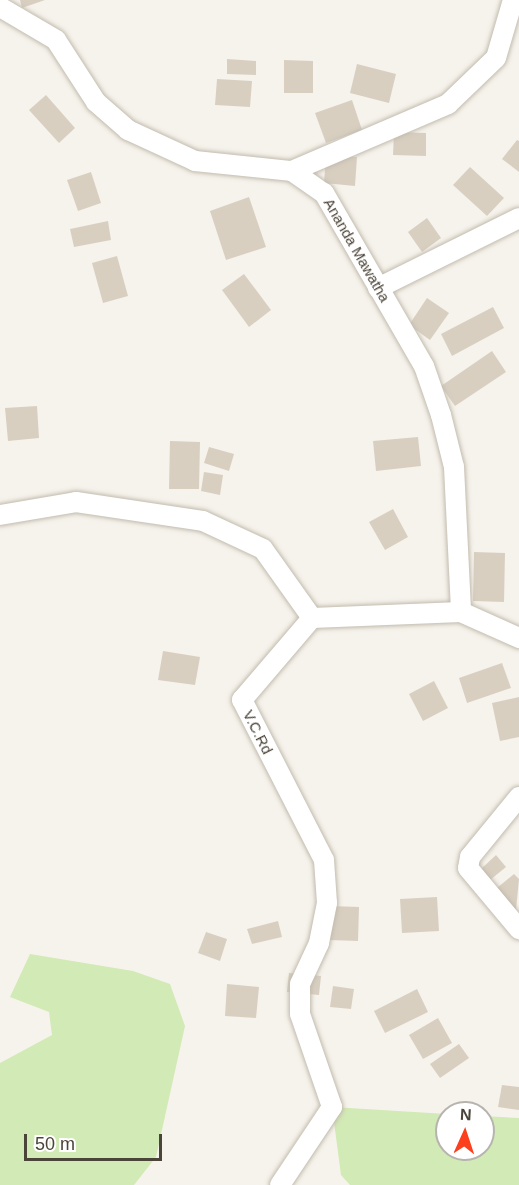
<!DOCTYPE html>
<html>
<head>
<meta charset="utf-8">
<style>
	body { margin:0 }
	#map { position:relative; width:519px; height:1185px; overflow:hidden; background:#f6f3ec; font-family:Helvetica,sans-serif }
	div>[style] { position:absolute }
	.green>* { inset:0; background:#d2eab5 }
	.building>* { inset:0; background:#d8cfc1 }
	.roads { filter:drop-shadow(0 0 2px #c2bbae) drop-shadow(0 0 2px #c2bbae) }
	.minor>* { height:20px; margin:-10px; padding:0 10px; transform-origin:10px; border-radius:10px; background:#fff }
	span { translate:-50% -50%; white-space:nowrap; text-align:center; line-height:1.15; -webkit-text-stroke:4.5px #fff; paint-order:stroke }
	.street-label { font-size:15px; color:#4b4439 }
	.north { position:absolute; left:435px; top:1101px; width:60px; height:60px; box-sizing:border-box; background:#fff; border:2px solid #b7b4b0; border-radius:50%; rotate:3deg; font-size:16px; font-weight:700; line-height:24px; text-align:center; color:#4b4439 }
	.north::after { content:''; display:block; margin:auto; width:21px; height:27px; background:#fc3f1d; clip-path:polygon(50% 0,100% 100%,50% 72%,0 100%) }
	.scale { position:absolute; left:24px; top:1134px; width:138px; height:27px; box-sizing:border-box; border:3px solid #4b4439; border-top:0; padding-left:8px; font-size:18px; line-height:21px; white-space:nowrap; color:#4b4439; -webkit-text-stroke:4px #fff; paint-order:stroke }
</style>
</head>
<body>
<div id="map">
	<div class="green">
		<i style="clip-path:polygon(30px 954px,133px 971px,170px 984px,185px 1026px,156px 1157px,134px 1185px,0 1185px,0 1063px,52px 1035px,49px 1012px,10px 997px)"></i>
		<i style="clip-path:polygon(332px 1107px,447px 1114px,447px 1149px,483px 1149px,483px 1116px,519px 1118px,519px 1185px,350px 1185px,341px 1175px)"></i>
	</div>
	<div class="building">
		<i style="clip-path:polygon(20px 0,45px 0,22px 8px)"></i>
		<i style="clip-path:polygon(227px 59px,256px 61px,256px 75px,227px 74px)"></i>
		<i style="clip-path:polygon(284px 60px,313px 61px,313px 93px,284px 93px)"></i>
		<i style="clip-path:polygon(357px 64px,396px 74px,389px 103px,350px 93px)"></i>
		<i style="clip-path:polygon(217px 79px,252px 81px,250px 107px,215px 105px)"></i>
		<i style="clip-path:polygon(46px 95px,75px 128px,59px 143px,29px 110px)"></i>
		<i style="clip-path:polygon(352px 100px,362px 130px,326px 143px,315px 113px)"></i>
		<i style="clip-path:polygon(394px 132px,426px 133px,426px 156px,393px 155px)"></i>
		<i style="clip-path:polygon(517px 140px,519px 141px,519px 172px,502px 159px)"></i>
		<i style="clip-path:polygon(326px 155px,357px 157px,355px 186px,324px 183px)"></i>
		<i style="clip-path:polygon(470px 167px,504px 198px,487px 216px,453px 185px)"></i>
		<i style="clip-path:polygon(91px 172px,101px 203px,78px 211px,67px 180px)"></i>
		<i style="clip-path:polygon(249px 197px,266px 247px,226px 260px,210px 211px)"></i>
		<i style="clip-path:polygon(427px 218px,441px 238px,422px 252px,408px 232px)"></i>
		<i style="clip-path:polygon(108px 221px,111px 240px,74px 247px,70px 229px)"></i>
		<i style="clip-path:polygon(117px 256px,128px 296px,103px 303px,92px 263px)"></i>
		<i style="clip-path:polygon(244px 274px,271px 310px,249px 327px,222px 290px)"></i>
		<i style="clip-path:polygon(427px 298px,449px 313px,430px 340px,409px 325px)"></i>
		<i style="clip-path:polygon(493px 307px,504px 328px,452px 356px,441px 334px)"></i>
		<i style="clip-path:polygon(492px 351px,506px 372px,455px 406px,441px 386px)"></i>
		<i style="clip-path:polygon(37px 406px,39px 438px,8px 441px,5px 408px)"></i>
		<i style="clip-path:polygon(418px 437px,421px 466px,376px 471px,373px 441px)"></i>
		<i style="clip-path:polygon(170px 441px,200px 442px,199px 489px,169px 489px)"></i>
		<i style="clip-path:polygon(209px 447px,234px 454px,229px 471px,204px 463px)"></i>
		<i style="clip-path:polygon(204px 472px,223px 475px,220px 495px,201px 491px)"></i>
		<i style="clip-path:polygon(393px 509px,408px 537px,385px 550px,369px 522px)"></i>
		<i style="clip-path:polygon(474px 552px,505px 553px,504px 602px,473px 601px)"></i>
		<i style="clip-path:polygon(163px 651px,200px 657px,195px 685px,158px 680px)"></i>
		<i style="clip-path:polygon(502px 663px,511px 688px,467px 703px,459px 678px)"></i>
		<i style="clip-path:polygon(434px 681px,448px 708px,423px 721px,409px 694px)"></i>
		<i style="clip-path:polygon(519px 697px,519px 737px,500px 741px,492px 703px)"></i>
		<i style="clip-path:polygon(496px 855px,506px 867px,490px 880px,481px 869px)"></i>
		<i style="clip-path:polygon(514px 874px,519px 879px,516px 910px,497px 888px)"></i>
		<i style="clip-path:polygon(437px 897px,439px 931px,402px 933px,400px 899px)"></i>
		<i style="clip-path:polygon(331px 906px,359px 907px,358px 941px,329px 940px)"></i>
		<i style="clip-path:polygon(278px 921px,282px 937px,252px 944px,247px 929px)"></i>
		<i style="clip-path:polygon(206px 932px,227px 939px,220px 961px,198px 953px)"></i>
		<i style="clip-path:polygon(289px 973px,321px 976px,319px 995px,287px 992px)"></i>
		<i style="clip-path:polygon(227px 984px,259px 987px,256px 1018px,225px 1016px)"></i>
		<i style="clip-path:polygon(333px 986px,354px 989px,351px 1009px,330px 1007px)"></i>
		<i style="clip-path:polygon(417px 989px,428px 1012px,385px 1033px,374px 1011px)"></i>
		<i style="clip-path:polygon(438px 1018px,452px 1043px,423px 1059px,409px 1035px)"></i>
		<i style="clip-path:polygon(459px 1044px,469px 1058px,440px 1078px,430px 1064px)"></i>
		<i style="clip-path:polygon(502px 1085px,519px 1087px,519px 1110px,498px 1107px)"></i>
	</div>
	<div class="roads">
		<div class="minor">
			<i style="left:0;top:7px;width:65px;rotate:30.5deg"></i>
			<i style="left:56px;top:40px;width:74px;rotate:57.2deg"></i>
			<i style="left:96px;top:102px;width:43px;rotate:41.2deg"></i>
			<i style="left:128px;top:130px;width:74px;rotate:24.8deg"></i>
			<i style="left:195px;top:161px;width:98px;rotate:5.9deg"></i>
			<i style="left:292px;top:171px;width:39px;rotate:35deg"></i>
			<i style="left:324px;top:193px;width:200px;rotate:60deg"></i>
			<i style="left:424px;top:366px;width:52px;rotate:70.9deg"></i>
			<i style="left:441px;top:415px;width:54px;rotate:76deg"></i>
			<i style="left:454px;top:467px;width:145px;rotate:87.2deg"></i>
			<i style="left:292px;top:171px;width:170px;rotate:-23.2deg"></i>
			<i style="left:448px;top:104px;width:66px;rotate:-43.8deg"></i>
			<i style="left:496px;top:58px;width:60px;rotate:-73.7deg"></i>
			<i style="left:378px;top:288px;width:157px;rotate:-26.4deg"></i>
			<i style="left:0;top:515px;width:77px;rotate:-9.7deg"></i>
			<i style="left:76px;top:502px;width:128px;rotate:8.5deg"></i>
			<i style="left:203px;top:521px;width:66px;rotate:25deg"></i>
			<i style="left:263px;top:549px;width:85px;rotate:54.6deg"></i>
			<i style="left:312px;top:618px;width:149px;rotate:-2.3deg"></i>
			<i style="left:461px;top:612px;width:64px;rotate:24.1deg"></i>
			<i style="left:519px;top:797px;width:77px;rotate:129.2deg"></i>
			<i style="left:470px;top:857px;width:11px;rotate:100deg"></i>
			<i style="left:468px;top:868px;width:80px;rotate:50.1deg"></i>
			<i style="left:280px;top:1185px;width:94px;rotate:-56.3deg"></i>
			<i style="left:332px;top:1107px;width:98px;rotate:-109deg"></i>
			<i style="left:300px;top:1014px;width:30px;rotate:-90deg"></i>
			<i style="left:300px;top:984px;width:45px;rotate:-65.1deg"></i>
			<i style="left:319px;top:943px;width:41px;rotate:-78.7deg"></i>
			<i style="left:327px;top:903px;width:43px;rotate:-94deg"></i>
			<i style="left:324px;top:860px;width:180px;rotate:-117.1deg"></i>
			<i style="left:242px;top:700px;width:108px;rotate:-49.5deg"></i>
		</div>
	</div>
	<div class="street-label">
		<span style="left:357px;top:250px;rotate:60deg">Ananda Mawatha</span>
		<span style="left:258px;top:732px;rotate:63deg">V.C.Rd</span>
	</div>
	<div class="north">N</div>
	<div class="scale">50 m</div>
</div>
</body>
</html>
